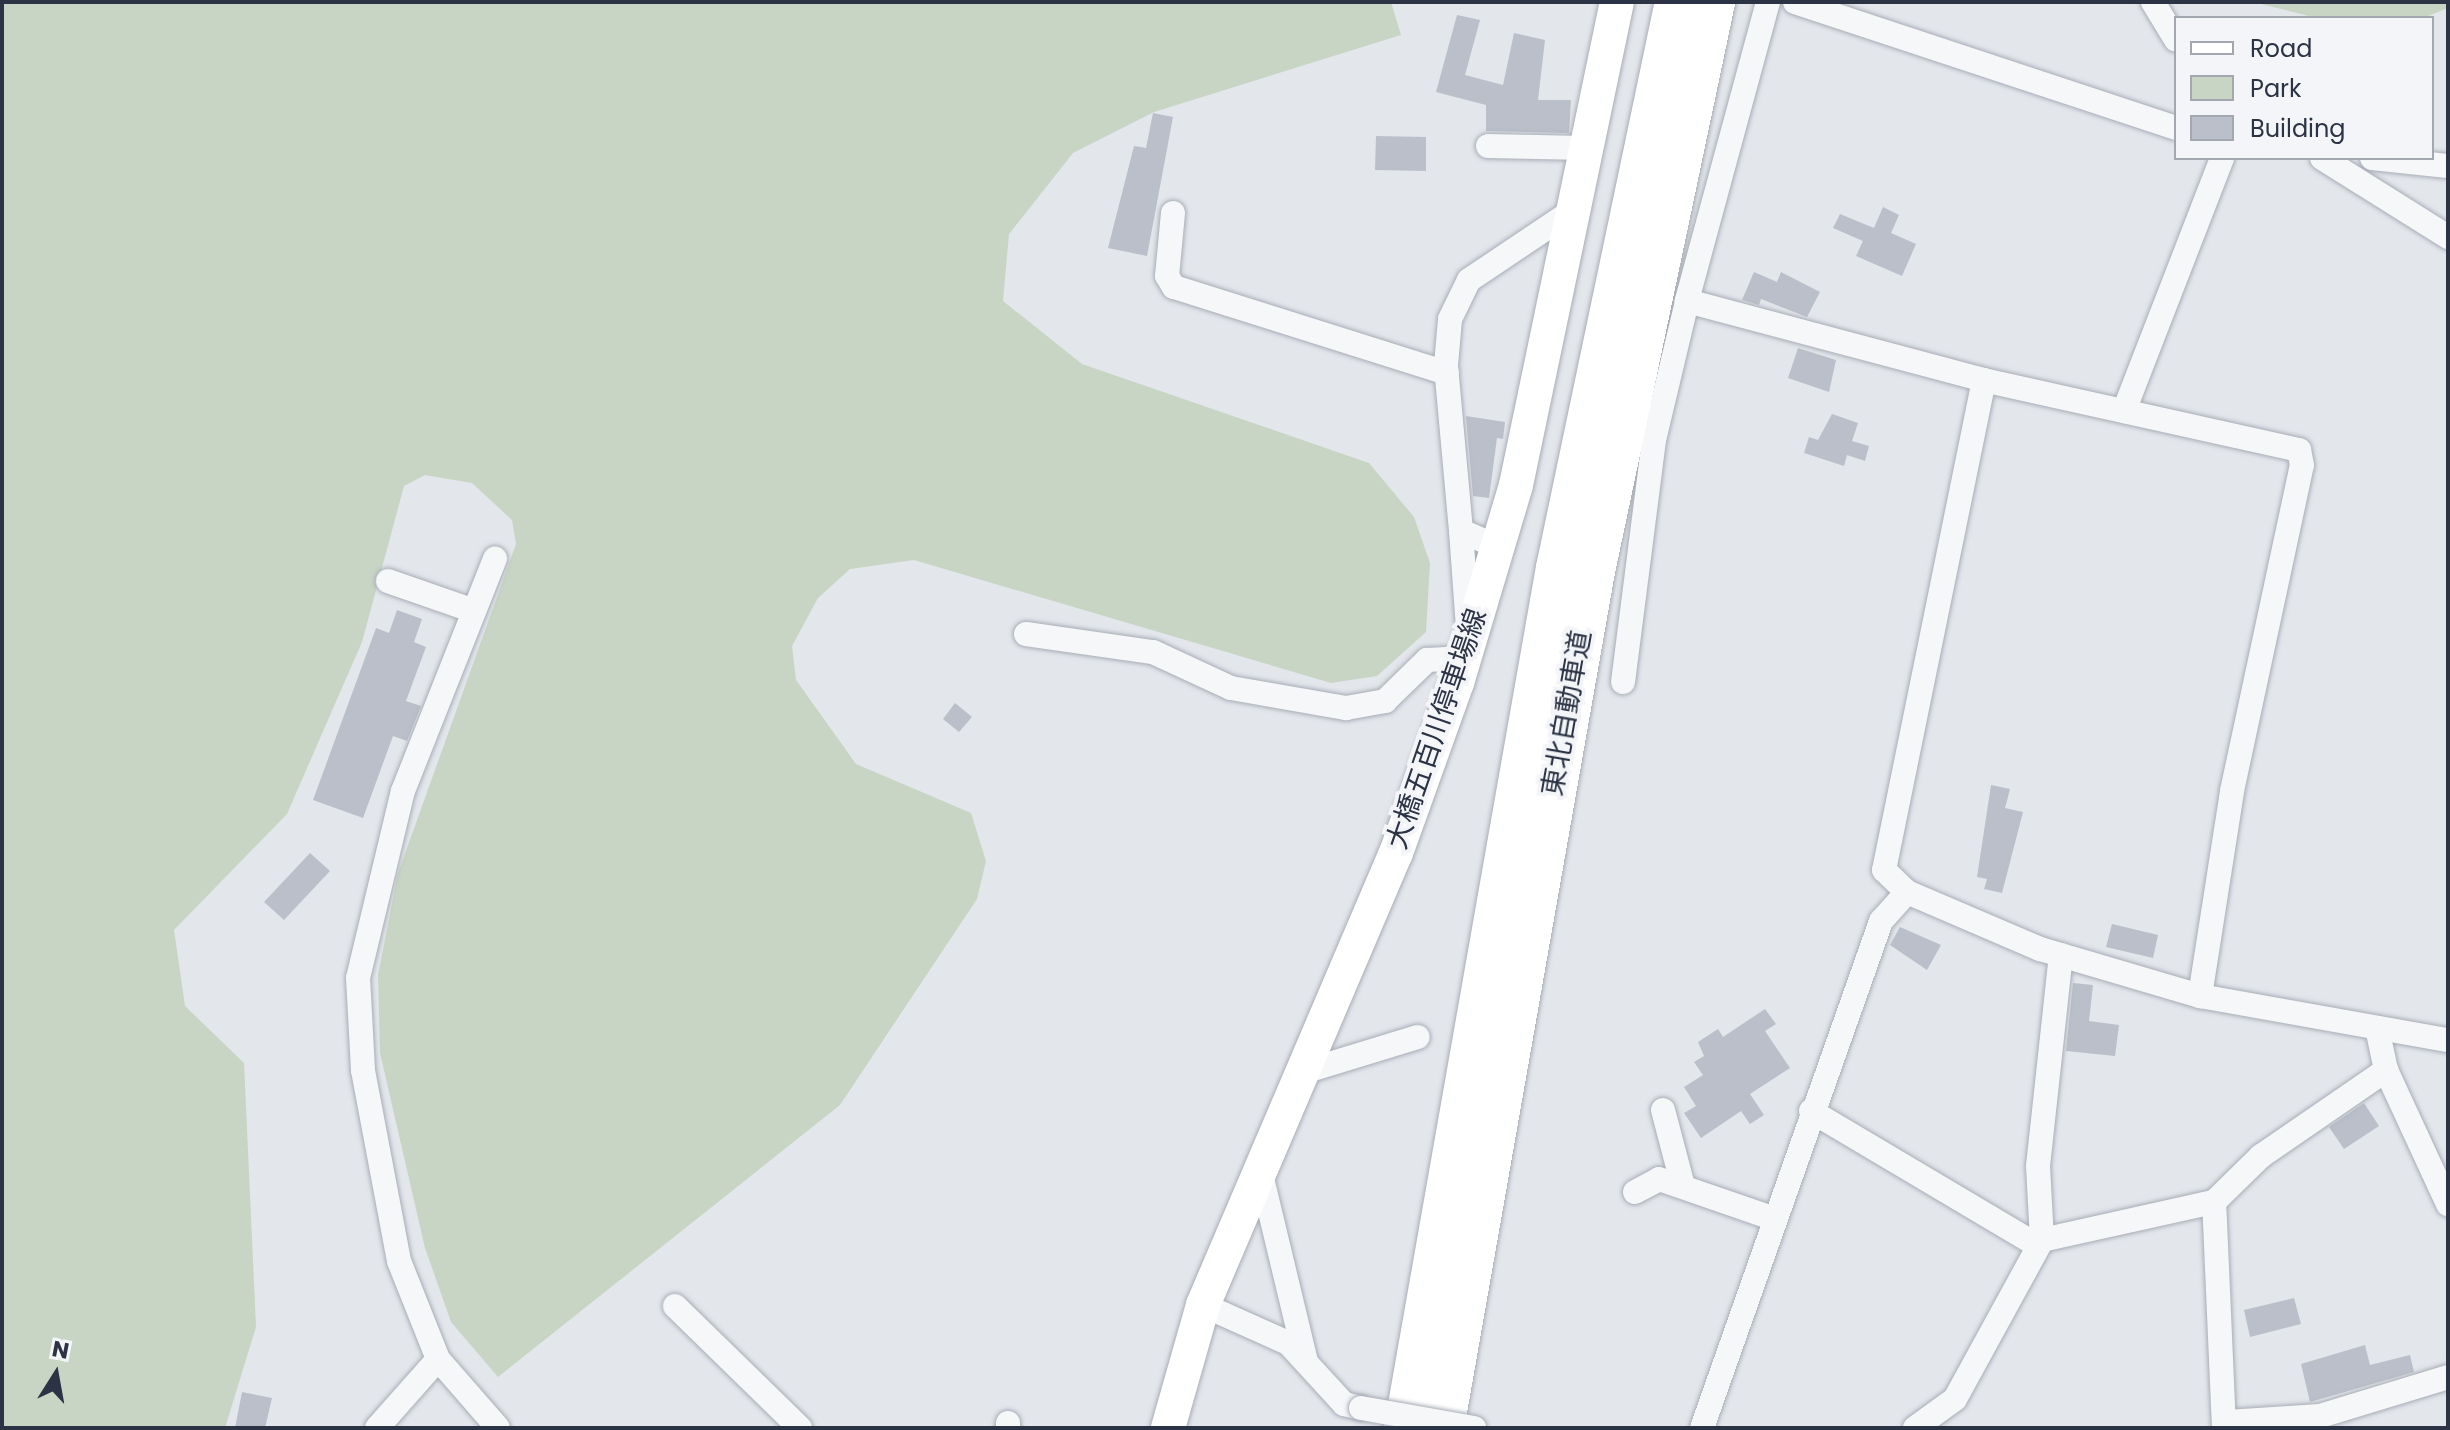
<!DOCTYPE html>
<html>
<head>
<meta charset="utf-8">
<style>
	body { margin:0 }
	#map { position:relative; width:2450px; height:1430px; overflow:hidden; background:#e3e6eb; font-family:Poppins,"Noto Sans JP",sans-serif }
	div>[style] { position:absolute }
	.green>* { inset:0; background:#c8d5c4 }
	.building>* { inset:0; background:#babfc9 }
	.roads { filter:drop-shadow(0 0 2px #a8adb6) drop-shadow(0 0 2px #a8adb6) }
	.minor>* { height:24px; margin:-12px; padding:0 12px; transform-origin:12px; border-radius:12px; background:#f6f7f9 }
	.secondary>* { height:34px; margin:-17px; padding:0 17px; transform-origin:17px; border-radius:17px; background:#fff }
	.motorway>* { height:44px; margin:-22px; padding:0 22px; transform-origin:22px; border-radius:22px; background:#fff }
	.bridges { filter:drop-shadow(0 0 2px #a8adb6) drop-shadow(0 0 2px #a8adb6) }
	.minor-bridge>* { height:24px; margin:-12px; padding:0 12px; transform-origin:12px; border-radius:12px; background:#f6f7f9 }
	span { translate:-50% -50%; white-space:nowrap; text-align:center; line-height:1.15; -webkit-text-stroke:8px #f3f5f8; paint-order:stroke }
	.street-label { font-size:28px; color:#2b3344 }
	.frame { position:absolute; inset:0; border:4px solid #2b3344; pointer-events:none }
	.legend { position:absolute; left:2174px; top:16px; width:260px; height:144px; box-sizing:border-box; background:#f3f5f8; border:2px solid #a3a7b0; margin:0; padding:10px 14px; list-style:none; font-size:24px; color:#2b3344 }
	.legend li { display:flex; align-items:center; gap:16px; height:40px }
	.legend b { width:40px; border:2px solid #a3a7b0 }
	.north { position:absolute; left:16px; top:1334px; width:80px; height:80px; -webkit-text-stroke:6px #f3f5f8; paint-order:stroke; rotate:11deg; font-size:22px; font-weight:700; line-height:32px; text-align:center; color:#2b3344 }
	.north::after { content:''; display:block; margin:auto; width:28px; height:36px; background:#2b3344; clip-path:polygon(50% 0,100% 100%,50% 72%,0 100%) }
</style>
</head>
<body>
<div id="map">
	<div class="green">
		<i style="clip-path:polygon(2px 2px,1391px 2px,1401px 35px,1154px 112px,1073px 153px,1009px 234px,1003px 301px,1082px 364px,1369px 463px,1414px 517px,1430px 563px,1426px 632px,1377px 676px,1331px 683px,914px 560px,850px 569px,818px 598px,792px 646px,796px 680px,856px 764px,971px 813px,986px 861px,977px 899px,840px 1105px,498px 1377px,451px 1322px,425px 1248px,380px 1053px,378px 975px,398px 873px,516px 544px,512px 520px,472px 483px,425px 475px,404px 486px,362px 642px,287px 814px,174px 930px,185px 1006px,244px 1063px,256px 1327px,225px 1428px,2px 1428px)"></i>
		<i style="clip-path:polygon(2253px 2px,2448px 2px,2448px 8px,2423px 18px,2317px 18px)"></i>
	</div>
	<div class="building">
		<i style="clip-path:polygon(1457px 15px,1480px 20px,1465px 75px,1503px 85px,1514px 33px,1545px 40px,1538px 100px,1571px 100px,1569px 133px,1486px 131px,1486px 105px,1436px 92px)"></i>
		<i style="clip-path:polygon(1153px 113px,1173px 117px,1147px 256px,1108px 248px,1134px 146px,1146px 148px)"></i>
		<i style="clip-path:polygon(1376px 136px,1426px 137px,1426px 171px,1375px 170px)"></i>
		<i style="clip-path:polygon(1883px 207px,1899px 215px,1891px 233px,1916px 244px,1902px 276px,1856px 256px,1863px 241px,1833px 228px,1840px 214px,1874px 228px)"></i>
		<i style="clip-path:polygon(1754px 272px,1777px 282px,1781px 272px,1820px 292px,1807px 317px,1761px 299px,1759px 305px,1742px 300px)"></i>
		<i style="clip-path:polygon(1798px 348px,1836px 360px,1829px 392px,1788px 378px)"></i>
		<i style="clip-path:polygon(1832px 414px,1858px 423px,1852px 441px,1869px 446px,1865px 461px,1847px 455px,1844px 466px,1804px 453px,1809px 437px,1818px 440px)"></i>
		<i style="clip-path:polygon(1466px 416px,1505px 422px,1503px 439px,1497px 438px,1489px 498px,1473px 496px)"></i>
		<i style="clip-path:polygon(397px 610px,422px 619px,414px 642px,426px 647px,406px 701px,421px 706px,407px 741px,393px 736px,363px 818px,313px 800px,376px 628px,389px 633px)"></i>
		<i style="clip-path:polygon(955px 703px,972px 717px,959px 732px,943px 719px)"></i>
		<i style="clip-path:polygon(1991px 785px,2010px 789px,2005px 808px,2023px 812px,2002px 893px,1984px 889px,1987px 879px,1977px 877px)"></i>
		<i style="clip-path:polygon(310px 853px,330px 871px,284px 920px,264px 902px)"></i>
		<i style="clip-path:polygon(2112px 924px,2158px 935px,2153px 958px,2106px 947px)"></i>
		<i style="clip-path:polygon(1900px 927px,1941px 945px,1927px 970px,1890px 945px)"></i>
		<i style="clip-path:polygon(2073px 983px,2093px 985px,2089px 1021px,2119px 1025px,2115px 1056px,2066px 1051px)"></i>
		<i style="clip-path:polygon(1765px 1009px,1776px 1024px,1765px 1031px,1790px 1068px,1750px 1094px,1764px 1115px,1750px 1124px,1741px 1111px,1701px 1138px,1684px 1113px,1696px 1106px,1684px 1087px,1703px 1075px,1694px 1062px,1704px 1056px,1698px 1042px,1718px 1029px,1723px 1037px)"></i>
		<i style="clip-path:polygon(2364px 1103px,2379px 1126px,2344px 1149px,2329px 1127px)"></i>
		<i style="clip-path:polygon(2294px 1298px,2301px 1324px,2250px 1337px,2244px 1310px)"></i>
		<i style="clip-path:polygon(2365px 1345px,2370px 1365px,2410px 1355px,2414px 1372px,2310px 1402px,2301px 1364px)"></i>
		<i style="clip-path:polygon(242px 1392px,272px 1398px,265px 1428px,235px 1428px)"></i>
	</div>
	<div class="roads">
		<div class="minor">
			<i style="left:1768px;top:2px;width:310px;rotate:105.2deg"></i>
			<i style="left:1687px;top:301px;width:307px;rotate:14.9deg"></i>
			<i style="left:1795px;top:2px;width:401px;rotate:18.3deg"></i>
			<i style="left:2153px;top:2px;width:44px;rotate:58.8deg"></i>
			<i style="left:1488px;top:146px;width:98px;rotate:1.2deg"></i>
			<i style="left:2322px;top:158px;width:149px;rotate:32.1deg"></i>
			<i style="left:2372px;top:158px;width:76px;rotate:6deg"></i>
			<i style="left:1173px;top:213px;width:63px;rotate:95.4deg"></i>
			<i style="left:1167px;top:276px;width:13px;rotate:58deg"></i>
			<i style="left:1174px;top:287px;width:286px;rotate:17.5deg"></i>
			<i style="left:2124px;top:411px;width:271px;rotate:-68.8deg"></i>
			<i style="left:1461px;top:531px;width:97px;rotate:85.9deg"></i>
			<i style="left:1498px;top:547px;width:40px;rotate:-156.6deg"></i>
			<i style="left:1461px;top:531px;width:167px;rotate:-95.2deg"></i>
			<i style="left:1446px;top:365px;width:46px;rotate:-85deg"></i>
			<i style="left:1450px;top:319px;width:43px;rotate:-64deg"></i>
			<i style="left:1469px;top:280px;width:124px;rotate:-33.8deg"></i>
			<i style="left:388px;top:581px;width:91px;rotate:19.2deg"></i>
			<i style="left:1026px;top:634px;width:128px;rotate:8.1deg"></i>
			<i style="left:1153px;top:652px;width:86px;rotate:24.8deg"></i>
			<i style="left:1231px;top:688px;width:117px;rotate:9.9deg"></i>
			<i style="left:1346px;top:708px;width:40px;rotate:-10deg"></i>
			<i style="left:1385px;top:701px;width:59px;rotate:-44.3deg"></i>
			<i style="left:1427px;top:660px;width:37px;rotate:-3deg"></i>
			<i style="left:1623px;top:682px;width:244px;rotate:-82.7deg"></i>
			<i style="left:1654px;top:440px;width:143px;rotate:-76.6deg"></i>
			<i style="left:2200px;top:996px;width:207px;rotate:-81.1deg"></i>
			<i style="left:2232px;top:791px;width:333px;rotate:-77.9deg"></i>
			<i style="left:2302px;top:465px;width:15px;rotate:-101deg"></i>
			<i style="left:2299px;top:450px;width:323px;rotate:-167.5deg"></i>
			<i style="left:1984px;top:380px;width:500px;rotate:101.53deg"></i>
			<i style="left:1884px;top:870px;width:32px;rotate:44deg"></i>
			<i style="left:1907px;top:892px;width:145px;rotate:23.2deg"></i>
			<i style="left:2040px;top:949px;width:167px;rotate:16.4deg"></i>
			<i style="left:2200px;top:996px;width:252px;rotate:10.1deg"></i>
			<i style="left:2377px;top:1028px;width:43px;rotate:77.9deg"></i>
			<i style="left:2386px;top:1070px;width:148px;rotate:65.2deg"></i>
			<i style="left:1300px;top:1073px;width:123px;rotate:-17deg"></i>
			<i style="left:1663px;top:1110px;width:79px;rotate:75.3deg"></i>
			<i style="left:1811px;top:1111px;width:264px;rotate:30.7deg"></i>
			<i style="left:1260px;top:1170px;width:197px;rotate:76.5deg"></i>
			<i style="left:1635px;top:1192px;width:27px;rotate:-28deg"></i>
			<i style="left:1659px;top:1179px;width:123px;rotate:19deg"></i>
			<i style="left:2042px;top:1240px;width:74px;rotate:-93.1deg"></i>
			<i style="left:2038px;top:1166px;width:212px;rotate:-83.8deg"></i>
			<i style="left:1203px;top:1305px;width:93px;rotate:24.1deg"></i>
			<i style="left:1288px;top:1343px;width:83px;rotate:47.4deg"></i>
			<i style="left:1344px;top:1404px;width:17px;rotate:13deg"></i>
			<i style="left:675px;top:1306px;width:175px;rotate:44.3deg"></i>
			<i style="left:438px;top:1359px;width:105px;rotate:-111.7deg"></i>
			<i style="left:399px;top:1261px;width:194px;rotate:-100.7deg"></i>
			<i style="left:363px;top:1070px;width:92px;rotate:-93.1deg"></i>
			<i style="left:358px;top:978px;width:192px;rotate:-76.5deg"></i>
			<i style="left:403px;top:791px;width:250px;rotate:-68.4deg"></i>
			<i style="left:2227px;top:1422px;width:93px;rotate:-3.7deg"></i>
			<i style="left:2320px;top:1416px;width:134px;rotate:-16.9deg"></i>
			<i style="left:377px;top:1428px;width:92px;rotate:-48.5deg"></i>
			<i style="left:438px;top:1359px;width:91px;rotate:49deg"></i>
			<i style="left:1008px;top:1428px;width:5px;rotate:-90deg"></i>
			<i style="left:1702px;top:1428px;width:538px;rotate:-70.55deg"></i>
			<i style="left:1881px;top:921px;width:39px;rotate:-48deg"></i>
			<i style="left:1915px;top:1428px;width:49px;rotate:-35.9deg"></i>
			<i style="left:1955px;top:1399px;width:181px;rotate:-61.3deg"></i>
			<i style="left:2042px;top:1240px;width:176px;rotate:-12.5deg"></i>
			<i style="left:2224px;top:1428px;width:226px;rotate:-92.5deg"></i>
			<i style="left:2214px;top:1202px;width:66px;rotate:-44.4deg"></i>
			<i style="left:2261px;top:1156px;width:152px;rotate:-34.5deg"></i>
		</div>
		<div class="secondary">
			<i style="left:1168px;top:1428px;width:128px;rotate:-74.1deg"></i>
			<i style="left:1203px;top:1305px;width:491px;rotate:-66.9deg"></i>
			<i style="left:1396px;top:853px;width:181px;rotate:-70.3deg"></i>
			<i style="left:1457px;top:683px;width:207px;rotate:-73.4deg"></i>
			<i style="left:1516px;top:485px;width:493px;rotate:-78.2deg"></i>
		</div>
		<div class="motorway">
			<i style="left:1406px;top:1428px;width:873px;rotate:-79.98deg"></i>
			<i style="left:1558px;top:568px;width:578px;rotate:-78.13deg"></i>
			<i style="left:1442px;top:1428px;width:870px;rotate:-80.01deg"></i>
			<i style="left:1593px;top:571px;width:582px;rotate:-78.09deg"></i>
		</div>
	</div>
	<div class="bridges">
		<div class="minor-bridge">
			<i style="left:1361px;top:1408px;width:115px;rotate:10deg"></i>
		</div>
	</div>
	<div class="street-label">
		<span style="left:1567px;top:713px;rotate:-80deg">東北自動車道</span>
		<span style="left:1437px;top:729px;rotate:-71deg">大橋五百川停車場線</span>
	</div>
	<div class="frame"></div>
	<ul class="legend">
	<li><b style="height:10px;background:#fff"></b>Road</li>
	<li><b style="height:22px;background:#c8d5c4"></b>Park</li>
	<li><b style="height:22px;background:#babfc9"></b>Building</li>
	</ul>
	<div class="north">N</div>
</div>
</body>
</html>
